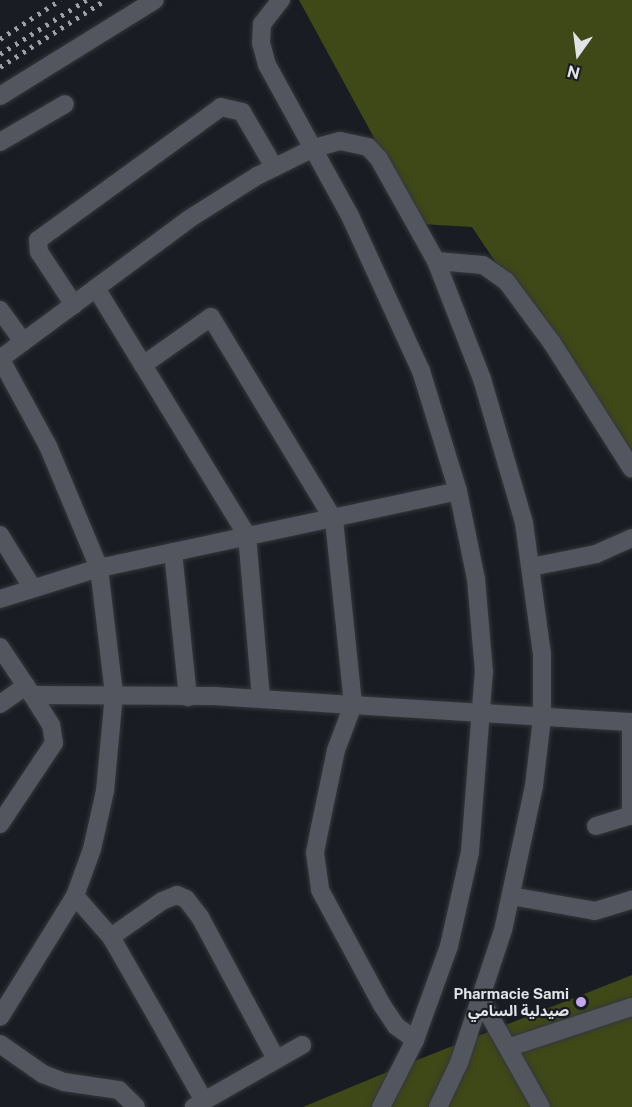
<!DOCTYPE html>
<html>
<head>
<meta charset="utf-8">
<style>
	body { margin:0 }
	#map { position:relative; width:632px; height:1107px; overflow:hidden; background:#1a1c23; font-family:"Public Sans","Noto Sans Arabic",sans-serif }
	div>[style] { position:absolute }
	.green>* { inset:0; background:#3f4817 }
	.roads { filter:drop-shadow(0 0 2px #35373c) drop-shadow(0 0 2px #35373c) }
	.minor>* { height:18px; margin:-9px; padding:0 9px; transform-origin:9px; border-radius:9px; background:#53565e }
	.rail>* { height:4.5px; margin-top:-2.25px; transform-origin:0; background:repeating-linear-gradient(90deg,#9ea0a5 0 3px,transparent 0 9px) }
	.dots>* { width:16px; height:16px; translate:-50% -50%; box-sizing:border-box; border:3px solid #1a1c23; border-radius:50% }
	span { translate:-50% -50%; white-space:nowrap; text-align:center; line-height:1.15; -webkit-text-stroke:4.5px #1a1c23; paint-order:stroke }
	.poi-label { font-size:15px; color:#e1e3e7; font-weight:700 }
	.right { translate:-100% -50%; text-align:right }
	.north { position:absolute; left:548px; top:24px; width:60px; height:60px; -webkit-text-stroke:4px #1a1c23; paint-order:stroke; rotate:194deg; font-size:16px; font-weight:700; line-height:24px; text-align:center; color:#e1e3e7 }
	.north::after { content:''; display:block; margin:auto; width:21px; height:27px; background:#e1e3e7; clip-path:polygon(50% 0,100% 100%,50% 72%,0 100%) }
</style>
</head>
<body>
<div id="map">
	<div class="green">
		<i style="clip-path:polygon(299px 0,632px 0,632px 466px,472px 227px,421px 224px)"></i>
		<i style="clip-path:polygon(632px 975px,632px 1107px,303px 1107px,392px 1070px)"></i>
	</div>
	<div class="roads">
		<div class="minor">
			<i style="left:0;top:96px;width:182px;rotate:-31.8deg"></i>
			<i style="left:0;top:142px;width:75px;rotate:-30.3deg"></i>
			<i style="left:436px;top:261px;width:47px;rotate:4.9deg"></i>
			<i style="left:483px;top:265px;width:28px;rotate:35deg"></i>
			<i style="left:506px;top:281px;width:77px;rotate:53.4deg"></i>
			<i style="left:552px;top:343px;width:149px;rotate:57.6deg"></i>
			<i style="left:96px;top:288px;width:289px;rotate:58.6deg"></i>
			<i style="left:247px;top:535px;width:164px;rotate:85.1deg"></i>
			<i style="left:74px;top:305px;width:64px;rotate:-123.4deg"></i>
			<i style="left:39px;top:252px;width:12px;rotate:-95deg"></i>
			<i style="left:38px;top:240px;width:226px;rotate:-36deg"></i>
			<i style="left:221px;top:107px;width:22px;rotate:13deg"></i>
			<i style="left:242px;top:112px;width:64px;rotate:59.8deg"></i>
			<i style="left:0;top:310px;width:39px;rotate:54deg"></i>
			<i style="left:0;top:358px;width:100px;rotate:61.4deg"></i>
			<i style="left:48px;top:446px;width:132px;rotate:67.3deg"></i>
			<i style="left:99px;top:568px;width:127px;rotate:83.2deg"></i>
			<i style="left:114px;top:694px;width:97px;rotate:95.3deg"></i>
			<i style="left:105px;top:791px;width:59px;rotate:102.6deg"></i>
			<i style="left:92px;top:849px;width:50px;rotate:109.9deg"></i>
			<i style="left:75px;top:896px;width:142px;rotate:121.8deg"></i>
			<i style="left:0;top:359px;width:235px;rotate:-36.5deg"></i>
			<i style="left:189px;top:219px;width:80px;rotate:-32.3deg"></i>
			<i style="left:257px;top:176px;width:64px;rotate:-26.2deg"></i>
			<i style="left:314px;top:148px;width:27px;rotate:-15deg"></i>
			<i style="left:340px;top:141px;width:29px;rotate:12deg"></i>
			<i style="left:368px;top:147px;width:16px;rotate:47deg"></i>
			<i style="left:379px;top:159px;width:117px;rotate:60.8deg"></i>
			<i style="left:436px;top:261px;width:127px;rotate:68.7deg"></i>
			<i style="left:482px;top:379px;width:150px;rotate:73.7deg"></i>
			<i style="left:524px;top:523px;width:133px;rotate:82.2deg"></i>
			<i style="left:542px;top:655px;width:63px;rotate:90deg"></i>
			<i style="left:542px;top:718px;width:68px;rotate:96.7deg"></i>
			<i style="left:534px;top:786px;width:147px;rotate:102.1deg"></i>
			<i style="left:503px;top:930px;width:140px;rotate:108.3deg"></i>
			<i style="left:459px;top:1063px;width:49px;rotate:115.5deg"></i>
			<i style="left:143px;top:365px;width:83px;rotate:-35.2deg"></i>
			<i style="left:211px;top:317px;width:237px;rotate:58.8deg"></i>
			<i style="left:334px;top:520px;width:186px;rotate:84.1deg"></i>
			<i style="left:353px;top:705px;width:280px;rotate:3.5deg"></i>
			<i style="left:0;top:535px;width:61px;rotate:58.4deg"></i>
			<i style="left:173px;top:552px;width:146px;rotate:84.1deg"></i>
			<i style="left:531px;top:567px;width:66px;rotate:-11.3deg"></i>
			<i style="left:596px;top:554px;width:39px;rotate:-24deg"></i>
			<i style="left:0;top:599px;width:104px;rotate:-17.4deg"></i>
			<i style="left:99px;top:568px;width:367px;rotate:-12.1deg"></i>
			<i style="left:0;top:647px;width:58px;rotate:56.3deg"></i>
			<i style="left:32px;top:695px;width:182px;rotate:0.3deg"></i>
			<i style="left:214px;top:696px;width:139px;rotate:3.7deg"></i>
			<i style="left:353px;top:705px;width:48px;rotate:110.7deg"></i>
			<i style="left:336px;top:750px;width:79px;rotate:101.7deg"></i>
			<i style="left:320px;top:827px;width:26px;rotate:101deg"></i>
			<i style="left:315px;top:853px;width:37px;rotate:82deg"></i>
			<i style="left:320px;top:890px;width:131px;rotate:61.7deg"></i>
			<i style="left:382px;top:1005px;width:25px;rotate:56deg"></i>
			<i style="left:396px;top:1026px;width:24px;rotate:36deg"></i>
			<i style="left:415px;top:1040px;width:100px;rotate:-70.1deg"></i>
			<i style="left:449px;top:946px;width:96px;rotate:-77.4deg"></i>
			<i style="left:470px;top:852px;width:181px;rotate:-85.6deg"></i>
			<i style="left:484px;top:672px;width:93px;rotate:-94.9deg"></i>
			<i style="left:476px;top:579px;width:90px;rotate:-101.6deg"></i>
			<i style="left:458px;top:491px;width:126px;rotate:-107.1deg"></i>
			<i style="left:421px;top:371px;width:173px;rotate:-114.6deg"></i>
			<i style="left:349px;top:214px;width:170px;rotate:-118.8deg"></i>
			<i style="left:267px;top:65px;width:23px;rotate:-105deg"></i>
			<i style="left:261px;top:43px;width:19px;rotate:-87deg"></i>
			<i style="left:262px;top:24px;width:31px;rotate:-52deg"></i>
			<i style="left:0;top:704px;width:32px;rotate:-35deg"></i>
			<i style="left:631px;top:816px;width:94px;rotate:-90deg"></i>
			<i style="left:0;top:824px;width:97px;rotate:-56.3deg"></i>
			<i style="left:54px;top:743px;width:18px;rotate:-99deg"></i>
			<i style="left:51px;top:725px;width:36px;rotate:-122deg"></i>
			<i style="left:596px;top:826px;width:38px;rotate:-17deg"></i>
			<i style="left:75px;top:896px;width:55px;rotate:48.7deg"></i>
			<i style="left:111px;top:937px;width:95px;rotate:60.2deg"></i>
			<i style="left:158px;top:1019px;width:94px;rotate:60.7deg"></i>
			<i style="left:204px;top:1101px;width:12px;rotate:149deg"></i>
			<i style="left:511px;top:896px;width:85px;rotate:10.1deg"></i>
			<i style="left:595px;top:911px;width:39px;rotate:-17deg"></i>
			<i style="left:111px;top:937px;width:62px;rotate:-35.2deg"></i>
			<i style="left:162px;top:901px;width:16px;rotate:-22deg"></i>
			<i style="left:177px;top:895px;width:10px;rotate:24deg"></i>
			<i style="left:186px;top:899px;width:23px;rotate:52deg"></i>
			<i style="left:200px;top:917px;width:161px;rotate:61.8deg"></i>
			<i style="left:482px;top:1002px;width:120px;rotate:60.7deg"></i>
			<i style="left:0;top:1044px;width:52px;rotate:34.9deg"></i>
			<i style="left:43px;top:1074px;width:22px;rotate:21deg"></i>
			<i style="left:64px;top:1082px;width:56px;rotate:8.3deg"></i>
			<i style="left:119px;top:1090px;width:24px;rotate:45deg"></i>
			<i style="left:510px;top:1047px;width:128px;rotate:-18.2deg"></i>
			<i style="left:204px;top:1101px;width:113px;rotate:-29.7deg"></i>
			<i style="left:381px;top:1107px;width:75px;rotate:-63.1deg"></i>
		</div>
	</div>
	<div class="rail">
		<i style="left:0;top:39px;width:72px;rotate:-33deg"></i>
		<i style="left:0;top:54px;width:102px;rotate:-32.1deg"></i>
		<i style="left:0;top:67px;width:125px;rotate:-32.5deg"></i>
	</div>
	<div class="dots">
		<i style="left:581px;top:1002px;background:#c4a7f1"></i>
	</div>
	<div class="poi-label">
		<span class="right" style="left:569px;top:1002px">Pharmacie Sami<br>صيدلية السامي</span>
	</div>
	<div class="north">N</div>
</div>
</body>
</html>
